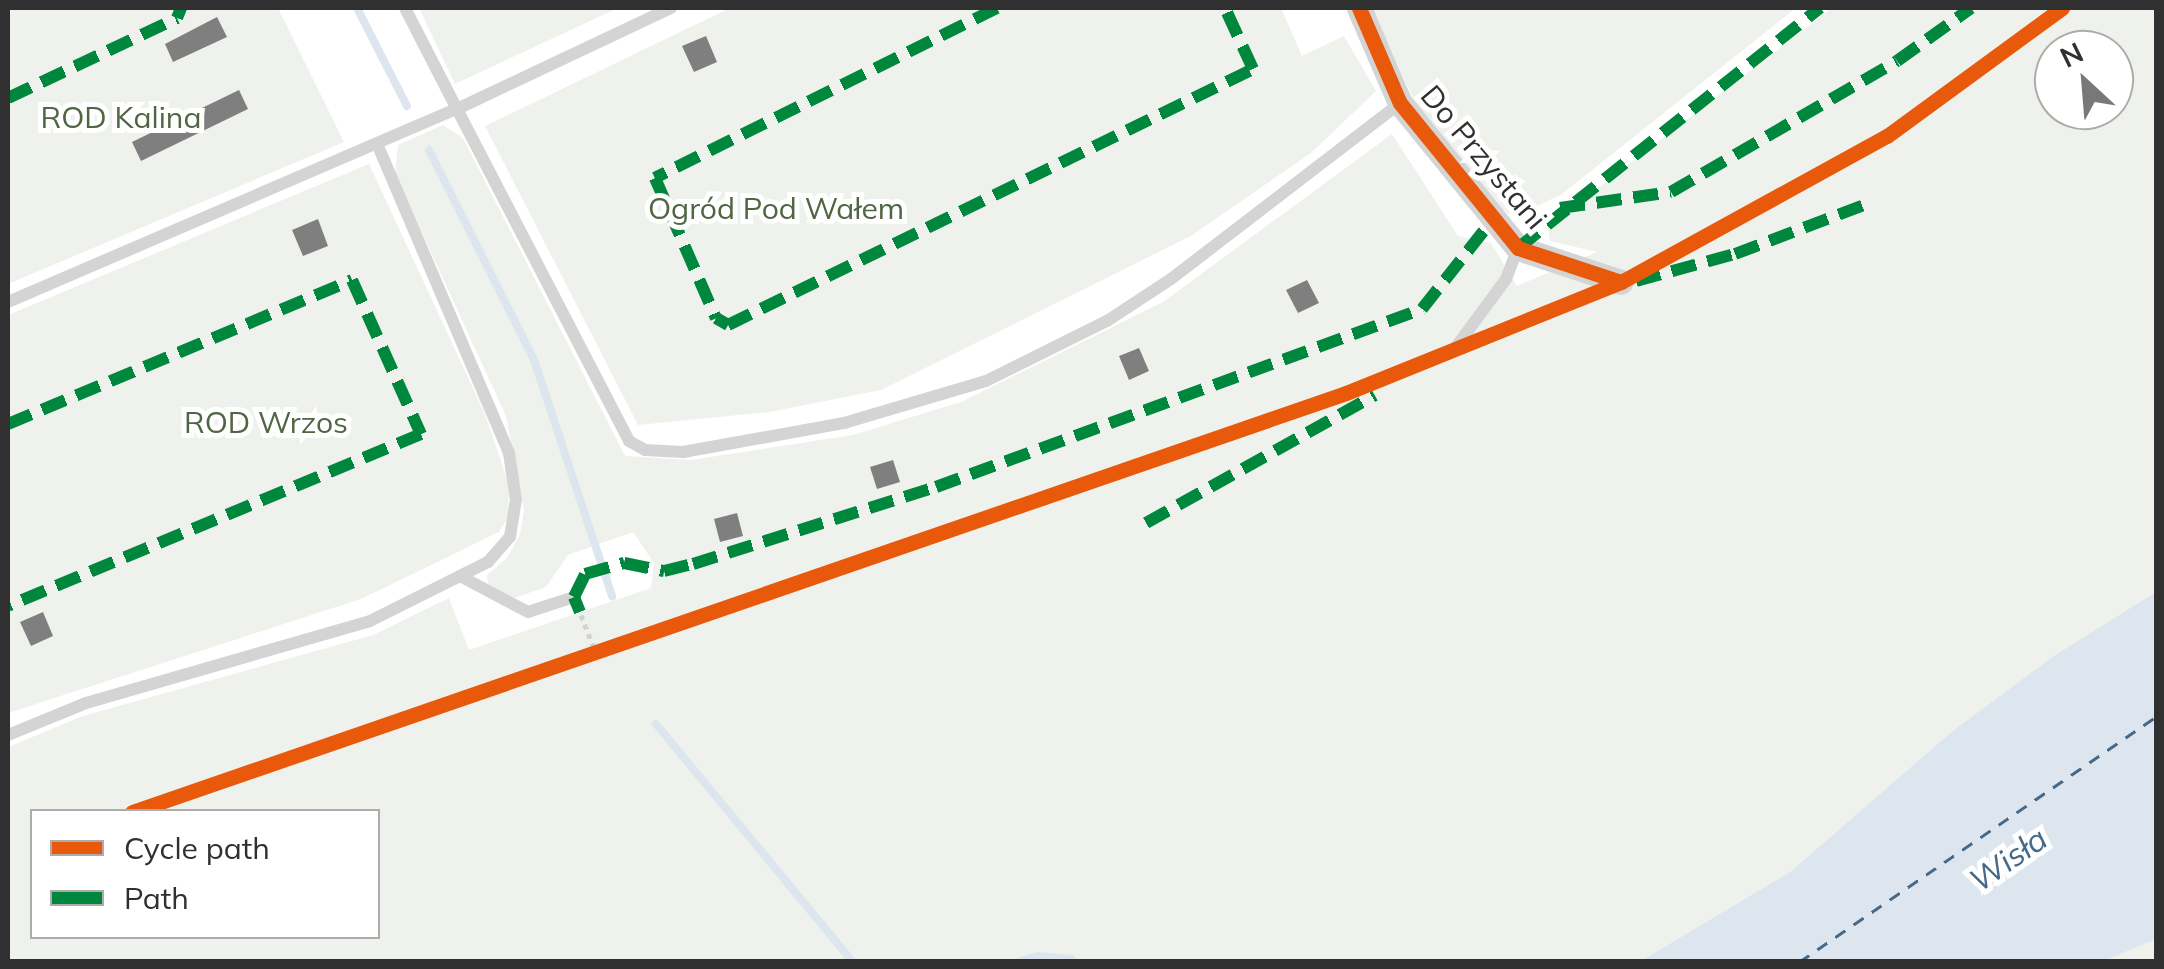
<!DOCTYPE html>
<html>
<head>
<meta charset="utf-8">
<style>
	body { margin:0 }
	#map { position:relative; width:2164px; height:969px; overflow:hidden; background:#fff; font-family:Mulish,sans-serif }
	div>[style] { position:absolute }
	.green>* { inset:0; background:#eff2ec }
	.water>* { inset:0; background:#dde6ef }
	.stream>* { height:8px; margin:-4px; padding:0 4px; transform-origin:4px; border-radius:4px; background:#dde6ef }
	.ferry>* { height:2.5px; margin-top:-1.25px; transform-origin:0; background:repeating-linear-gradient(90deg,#476988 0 12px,transparent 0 22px) }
	.building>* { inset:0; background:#7f7f7f }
	.path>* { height:5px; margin-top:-2.5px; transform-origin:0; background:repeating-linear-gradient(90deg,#d3d3d3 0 5px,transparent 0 10px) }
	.lane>* { height:12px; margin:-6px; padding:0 6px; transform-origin:6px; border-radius:6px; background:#d4d4d4 }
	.street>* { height:25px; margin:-12.5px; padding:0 12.5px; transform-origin:12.5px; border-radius:12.5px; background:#d4d4d4 }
	.quiet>* { height:12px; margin-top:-6px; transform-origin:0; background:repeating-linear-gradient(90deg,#00873e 0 25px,transparent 0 37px) }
	.cycleway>* { height:15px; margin:-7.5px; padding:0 7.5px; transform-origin:7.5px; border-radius:7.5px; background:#e8590c }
	span { translate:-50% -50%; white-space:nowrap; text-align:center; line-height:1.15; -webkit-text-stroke:10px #fff; paint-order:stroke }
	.park-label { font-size:30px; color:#506642 }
	.street-label { font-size:30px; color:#303030 }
	.water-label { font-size:32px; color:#476988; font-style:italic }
	.frame { position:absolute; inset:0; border:10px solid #303030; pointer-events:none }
	.legend { position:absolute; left:30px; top:809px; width:350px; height:130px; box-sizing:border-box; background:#fff; border:2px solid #acacac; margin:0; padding:12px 18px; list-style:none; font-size:30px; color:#303030 }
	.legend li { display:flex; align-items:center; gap:20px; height:50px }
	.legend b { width:50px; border:2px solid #acacac }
	.north { position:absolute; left:2034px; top:30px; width:100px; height:100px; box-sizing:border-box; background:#fff; border:2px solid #acacac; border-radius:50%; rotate:334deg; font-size:28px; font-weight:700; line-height:40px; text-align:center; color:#303030 }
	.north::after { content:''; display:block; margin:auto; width:35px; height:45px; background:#787878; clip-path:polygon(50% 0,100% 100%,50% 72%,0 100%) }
</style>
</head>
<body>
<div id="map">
	<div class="green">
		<i style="clip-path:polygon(8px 8px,278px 8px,344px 142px,8px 284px)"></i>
		<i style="clip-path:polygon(419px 8px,618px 8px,455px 84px)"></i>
		<i style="clip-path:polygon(730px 8px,1281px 8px,1302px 56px,1344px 36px,1376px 91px,1311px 153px,1191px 236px,881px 390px,769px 412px,638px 425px,485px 126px)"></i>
		<i style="clip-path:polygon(1372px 8px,1796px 8px,1562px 194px,1515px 217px,1497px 207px,1416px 105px)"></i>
		<i style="clip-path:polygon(evenodd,1832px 8px,2156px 8px,2156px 593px,1950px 733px,1790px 872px,1646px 961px,8px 962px,8px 747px,83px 716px,373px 635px,449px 598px,469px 650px,651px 588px,654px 563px,633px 532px,568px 555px,546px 587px,514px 598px,488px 584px,487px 575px,507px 558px,520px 534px,524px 510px,506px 416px,395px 174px,398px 145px,443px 125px,463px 138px,625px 456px,691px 460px,853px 435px,961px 402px,1163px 302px,1392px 134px,1458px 236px,1491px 243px,1517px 286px,1597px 252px,1550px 241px,1548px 226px,1832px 8px,2054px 50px,2114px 50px,2114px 110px,2054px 110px,2054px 50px,1832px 8px,32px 812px,378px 812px,378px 936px,32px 936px,32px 812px)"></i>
		<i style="clip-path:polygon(369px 164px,485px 414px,509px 485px,508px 517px,499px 532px,361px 599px,8px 713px,8px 315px)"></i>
		<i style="clip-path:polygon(2156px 939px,2156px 961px,2101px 961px)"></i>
	</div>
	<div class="water">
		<i style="clip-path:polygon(2156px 592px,2156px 939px,2101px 962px,1641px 961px,1790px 872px,1950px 733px,2054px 656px)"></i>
		<i style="clip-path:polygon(1037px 952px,1073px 955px,1078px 961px,1008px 961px)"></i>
	</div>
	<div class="stream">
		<i style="left:357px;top:8px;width:110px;rotate:63deg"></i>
		<i style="left:429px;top:150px;width:235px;rotate:63.4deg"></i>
		<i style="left:534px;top:360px;width:249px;rotate:71.7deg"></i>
		<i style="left:656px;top:724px;width:309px;rotate:50.4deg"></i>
	</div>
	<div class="ferry">
		<i style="left:1799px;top:962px;width:433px;rotate:-34.5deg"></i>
	</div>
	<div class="building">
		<i style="clip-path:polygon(217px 17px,227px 37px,173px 62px,165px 44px)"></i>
		<i style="clip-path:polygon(706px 36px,717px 62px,694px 72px,682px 46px)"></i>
		<i style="clip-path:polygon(239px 90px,248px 109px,141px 161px,132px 142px)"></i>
		<i style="clip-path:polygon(318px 219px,328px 246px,303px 256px,292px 230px)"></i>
		<i style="clip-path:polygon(1307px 280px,1319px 303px,1298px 313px,1286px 290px)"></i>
		<i style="clip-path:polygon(1139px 348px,1149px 371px,1129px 380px,1119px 356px)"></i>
		<i style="clip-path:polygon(893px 460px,900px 482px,877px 489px,870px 467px)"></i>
		<i style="clip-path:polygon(737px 513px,743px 536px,720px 542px,714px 519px)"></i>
		<i style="clip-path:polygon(43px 612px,53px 636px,31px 646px,20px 622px)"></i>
	</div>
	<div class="path">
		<i style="left:581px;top:615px;width:41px;rotate:68.5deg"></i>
	</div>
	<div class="lane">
		<i style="left:405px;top:8px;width:114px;rotate:62.8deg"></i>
		<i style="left:457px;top:109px;width:237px;rotate:-25.3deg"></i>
		<i style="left:8px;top:302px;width:489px;rotate:-23.3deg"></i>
		<i style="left:457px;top:109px;width:374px;rotate:62.6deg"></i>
		<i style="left:629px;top:441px;width:18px;rotate:29deg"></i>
		<i style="left:645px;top:450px;width:38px;rotate:3deg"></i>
		<i style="left:683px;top:452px;width:164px;rotate:-10.2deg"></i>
		<i style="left:844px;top:423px;width:148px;rotate:-16.5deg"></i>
		<i style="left:986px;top:381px;width:135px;rotate:-26.4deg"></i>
		<i style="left:1107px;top:321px;width:77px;rotate:-33.3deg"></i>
		<i style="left:1171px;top:279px;width:289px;rotate:-37.5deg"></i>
		<i style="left:1453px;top:351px;width:89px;rotate:-53.6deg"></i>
		<i style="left:1506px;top:279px;width:33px;rotate:-69deg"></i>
		<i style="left:460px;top:576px;width:77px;rotate:27.9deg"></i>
		<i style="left:528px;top:612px;width:48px;rotate:-18.1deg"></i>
		<i style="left:8px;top:735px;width:84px;rotate:-22.3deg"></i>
		<i style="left:86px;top:703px;width:296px;rotate:-16.1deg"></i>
		<i style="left:370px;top:621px;width:132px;rotate:-26.6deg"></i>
		<i style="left:488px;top:562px;width:33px;rotate:-49deg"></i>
		<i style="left:510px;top:537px;width:37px;rotate:-81deg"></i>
		<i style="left:516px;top:500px;width:48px;rotate:-98.5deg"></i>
		<i style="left:509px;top:453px;width:334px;rotate:-113.1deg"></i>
	</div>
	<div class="street">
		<i style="left:1359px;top:8px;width:103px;rotate:66.7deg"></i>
		<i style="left:1400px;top:103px;width:187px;rotate:50.9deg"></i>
		<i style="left:1518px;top:248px;width:108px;rotate:18.3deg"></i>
	</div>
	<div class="quiet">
		<i style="left:997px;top:8px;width:382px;rotate:153.6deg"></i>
		<i style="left:655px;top:178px;width:153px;rotate:66.5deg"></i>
		<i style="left:716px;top:318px;width:14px;rotate:30deg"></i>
		<i style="left:728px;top:325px;width:584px;rotate:-25.99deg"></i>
		<i style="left:1253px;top:69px;width:67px;rotate:-114.7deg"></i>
		<i style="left:8px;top:98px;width:187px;rotate:-25.3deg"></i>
		<i style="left:177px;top:18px;width:11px;rotate:-68deg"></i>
		<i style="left:1560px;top:208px;width:112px;rotate:-8.2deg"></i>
		<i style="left:1671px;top:192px;width:261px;rotate:-30.1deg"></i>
		<i style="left:1897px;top:61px;width:91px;rotate:-35.6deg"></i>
		<i style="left:1518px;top:248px;width:386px;rotate:-38.5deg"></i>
		<i style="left:1636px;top:281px;width:103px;rotate:-15.3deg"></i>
		<i style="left:1735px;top:254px;width:138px;rotate:-20.8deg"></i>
		<i style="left:8px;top:424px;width:373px;rotate:-22.7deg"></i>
		<i style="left:352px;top:280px;width:169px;rotate:65.9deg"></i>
		<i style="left:421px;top:434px;width:447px;rotate:157.4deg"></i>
		<i style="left:1146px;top:523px;width:262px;rotate:-29.2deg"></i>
		<i style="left:580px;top:612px;width:16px;rotate:-112deg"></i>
		<i style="left:574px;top:597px;width:25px;rotate:-64deg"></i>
		<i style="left:585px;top:574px;width:41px;rotate:-15.8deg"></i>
		<i style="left:624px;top:563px;width:41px;rotate:11.3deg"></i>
		<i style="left:664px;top:571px;width:30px;rotate:-14deg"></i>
		<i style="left:693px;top:564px;width:255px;rotate:-17.6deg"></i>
		<i style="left:936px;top:487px;width:518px;rotate:-20.12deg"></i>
		<i style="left:1422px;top:309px;width:115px;rotate:-51.7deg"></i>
	</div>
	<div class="cycleway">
		<i style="left:1359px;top:8px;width:103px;rotate:66.7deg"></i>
		<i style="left:1400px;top:103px;width:187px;rotate:50.9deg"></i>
		<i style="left:1518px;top:248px;width:108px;rotate:18.3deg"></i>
		<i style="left:132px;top:812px;width:1284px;rotate:-19.04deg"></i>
		<i style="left:1346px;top:393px;width:297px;rotate:-22deg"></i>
		<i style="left:1621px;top:282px;width:303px;rotate:-28.8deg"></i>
		<i style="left:1887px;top:136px;width:217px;rotate:-36.2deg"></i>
	</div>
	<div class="park-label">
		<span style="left:121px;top:117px">ROD Kalina</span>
		<span style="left:776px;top:208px">Ogród Pod Wałem</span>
		<span style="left:266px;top:422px">ROD Wrzos</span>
	</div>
	<div class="street-label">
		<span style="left:1484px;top:157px;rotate:50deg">Do Przystani</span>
	</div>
	<div class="water-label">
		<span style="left:2008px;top:859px;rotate:-35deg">Wisła</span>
	</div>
	<div class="frame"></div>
	<ul class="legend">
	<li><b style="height:12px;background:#e8590c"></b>Cycle path</li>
	<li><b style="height:12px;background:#00873e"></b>Path</li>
	</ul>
	<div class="north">N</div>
</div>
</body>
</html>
